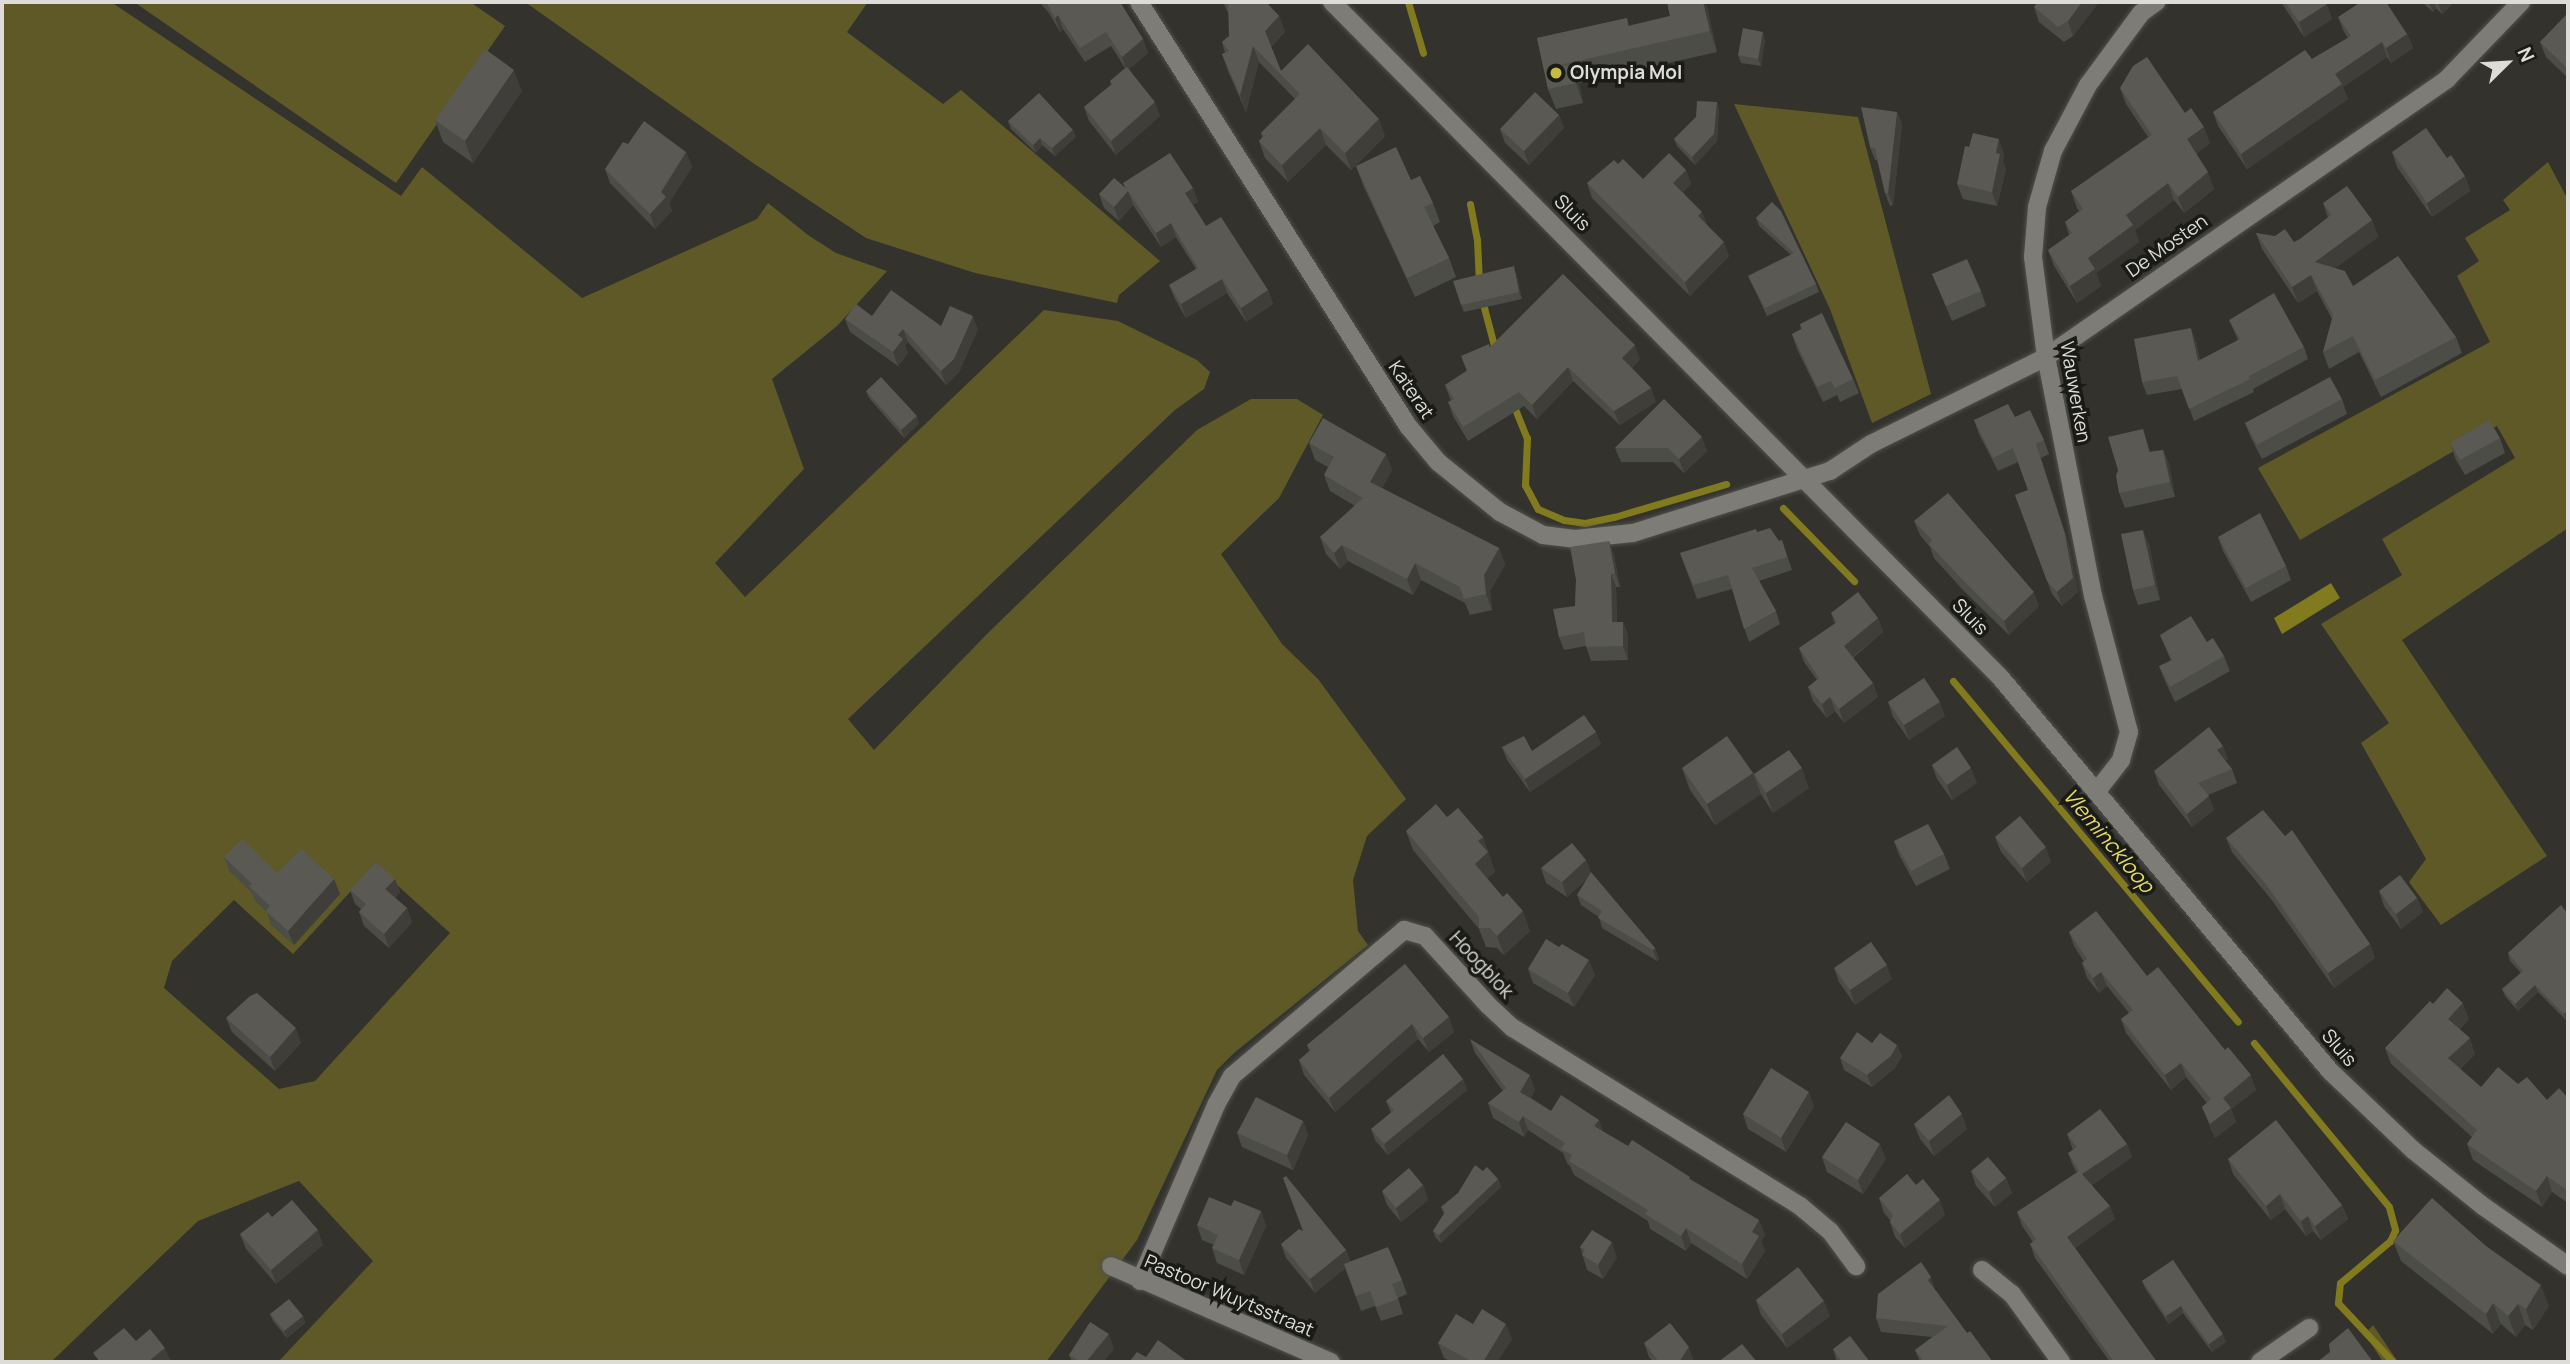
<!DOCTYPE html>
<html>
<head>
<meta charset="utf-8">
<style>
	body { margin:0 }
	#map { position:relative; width:2570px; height:1364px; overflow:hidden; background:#33322d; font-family:Manrope,sans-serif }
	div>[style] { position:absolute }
	.green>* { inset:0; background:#5e5927 }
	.water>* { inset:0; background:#827a1f }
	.stream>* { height:7px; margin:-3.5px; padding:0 3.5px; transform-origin:3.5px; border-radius:3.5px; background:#827a1f }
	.roads { filter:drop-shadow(0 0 2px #51504c) drop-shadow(0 0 2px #51504c) }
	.street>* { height:18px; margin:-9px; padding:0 9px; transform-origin:9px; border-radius:9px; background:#7d7c76 }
	.secondary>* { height:18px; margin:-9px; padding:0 9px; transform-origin:9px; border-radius:9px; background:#7d7c76 }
	.wall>* { inset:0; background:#4d4d47 }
	.shaded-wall>* { inset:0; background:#3f3e3a }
	.building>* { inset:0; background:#5a5953 }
	.dots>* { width:19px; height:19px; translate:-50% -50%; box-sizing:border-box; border:4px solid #1a1a17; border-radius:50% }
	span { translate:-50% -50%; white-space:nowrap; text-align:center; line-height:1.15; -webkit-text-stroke:7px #1a1a17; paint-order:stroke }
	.poi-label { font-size:19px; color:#dddcd9; font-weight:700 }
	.left { translate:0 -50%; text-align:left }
	.street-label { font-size:19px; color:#dddcd9 }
	.water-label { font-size:21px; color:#e4da65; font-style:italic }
	.frame { position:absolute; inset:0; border:4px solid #dddcd9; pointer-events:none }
	.north { position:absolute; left:2472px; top:28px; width:70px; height:70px; -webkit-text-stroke:5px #1a1a17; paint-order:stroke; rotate:66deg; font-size:19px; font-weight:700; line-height:28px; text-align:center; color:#dddcd9 }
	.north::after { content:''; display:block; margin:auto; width:24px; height:32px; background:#dddcd9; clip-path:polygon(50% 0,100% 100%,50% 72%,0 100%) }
</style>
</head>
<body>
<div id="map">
	<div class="green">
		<i style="clip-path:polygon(evenodd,2px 2px,111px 2px,401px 196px,422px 167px,582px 298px,757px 219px,768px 203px,808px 235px,836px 253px,887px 271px,837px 326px,772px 379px,804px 469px,715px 563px,745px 597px,1044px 310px,1118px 321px,1197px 360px,1210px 372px,1204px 389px,1175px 410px,848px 719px,874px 750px,988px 633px,1197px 430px,1251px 399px,1297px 399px,1323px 415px,1279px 498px,1221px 554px,1282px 644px,1318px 679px,1406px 799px,1367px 836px,1353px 880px,1358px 931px,1368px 945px,1234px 1053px,1217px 1070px,1137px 1240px,1046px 1362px,278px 1362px,373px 1261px,299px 1181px,198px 1221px,51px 1362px,2px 1362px,2px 2px,375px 865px,450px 933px,315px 1081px,279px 1089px,164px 988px,172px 961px,234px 900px,293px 954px,375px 865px)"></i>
		<i style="clip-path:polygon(134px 2px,470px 2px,505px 26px,396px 183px)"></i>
		<i style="clip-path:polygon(525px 2px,868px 2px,847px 32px,943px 104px,961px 90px,1160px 261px,1119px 295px,1117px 303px,975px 273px,866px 238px,753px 163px)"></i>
		<i style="clip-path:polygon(1734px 104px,1858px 117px,1931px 394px,1872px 423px,1830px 309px)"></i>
		<i style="clip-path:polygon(2548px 162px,2568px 200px,2568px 528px,2402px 640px,2547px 856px,2441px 925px,2409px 882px,2426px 859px,2361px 743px,2389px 723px,2321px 624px,2402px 575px,2382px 539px,2515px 458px,2497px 426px,2300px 540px,2258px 468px,2490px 342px,2457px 276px,2479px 261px,2465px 238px,2510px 210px,2503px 200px)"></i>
		<i style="clip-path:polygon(2373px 1325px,2398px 1362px,2383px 1362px,2365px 1334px)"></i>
	</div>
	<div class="water">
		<i style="clip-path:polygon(2331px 583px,2340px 598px,2282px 634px,2274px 618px)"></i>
	</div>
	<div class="stream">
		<i style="left:1408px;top:2px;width:53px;rotate:73.6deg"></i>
		<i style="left:1470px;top:204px;width:37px;rotate:79deg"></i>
		<i style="left:1477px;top:240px;width:42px;rotate:87.3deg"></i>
		<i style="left:1482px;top:300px;width:55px;rotate:75.2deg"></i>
		<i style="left:1513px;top:404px;width:37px;rotate:68deg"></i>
		<i style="left:1527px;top:438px;width:47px;rotate:92.4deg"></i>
		<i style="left:1525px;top:485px;width:27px;rotate:62deg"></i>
		<i style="left:1538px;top:509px;width:28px;rotate:23deg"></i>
		<i style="left:1564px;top:520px;width:21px;rotate:8deg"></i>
		<i style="left:1585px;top:523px;width:30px;rotate:-12deg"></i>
		<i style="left:1614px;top:517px;width:117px;rotate:-16.4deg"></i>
		<i style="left:1783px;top:508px;width:102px;rotate:45.8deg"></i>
		<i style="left:1953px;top:681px;width:444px;rotate:50.1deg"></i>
		<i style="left:2254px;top:1043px;width:212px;rotate:50.5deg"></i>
		<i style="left:2389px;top:1207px;width:24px;rotate:75deg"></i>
		<i style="left:2395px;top:1230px;width:12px;rotate:114deg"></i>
		<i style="left:2390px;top:1241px;width:65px;rotate:140deg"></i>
		<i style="left:2340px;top:1283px;width:20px;rotate:96deg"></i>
		<i style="left:2338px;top:1303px;width:81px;rotate:47deg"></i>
	</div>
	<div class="roads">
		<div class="street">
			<i style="left:1139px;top:2px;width:502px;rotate:57.61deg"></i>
			<i style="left:1408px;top:426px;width:47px;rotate:50.2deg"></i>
			<i style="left:1438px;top:462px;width:80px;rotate:38.9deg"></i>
			<i style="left:1500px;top:512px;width:49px;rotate:28.1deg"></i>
			<i style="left:1543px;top:535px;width:32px;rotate:7deg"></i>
			<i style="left:1575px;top:539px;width:58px;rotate:-5.9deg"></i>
			<i style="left:1633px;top:533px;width:207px;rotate:-17.5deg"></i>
			<i style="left:1830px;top:471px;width:49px;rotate:-33.4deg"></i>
			<i style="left:1871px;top:444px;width:195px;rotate:-26.4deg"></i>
			<i style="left:2046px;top:357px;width:488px;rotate:-34.7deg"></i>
			<i style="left:2447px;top:79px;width:107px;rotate:-46.1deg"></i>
			<i style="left:2097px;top:791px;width:39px;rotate:-52deg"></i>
			<i style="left:2121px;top:760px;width:29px;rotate:-74deg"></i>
			<i style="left:2129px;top:732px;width:141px;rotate:-104.8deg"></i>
			<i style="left:2093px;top:596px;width:244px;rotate:-101.1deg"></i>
			<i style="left:2046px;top:357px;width:101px;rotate:-97.4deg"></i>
			<i style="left:2033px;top:257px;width:50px;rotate:-85.4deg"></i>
			<i style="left:2037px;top:207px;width:58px;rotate:-74.1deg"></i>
			<i style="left:2053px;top:151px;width:75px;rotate:-62.1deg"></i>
			<i style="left:2088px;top:85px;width:89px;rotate:-53.6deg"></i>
			<i style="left:2141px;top:13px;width:19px;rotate:-36deg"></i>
			<i style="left:1111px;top:1266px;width:240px;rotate:23.6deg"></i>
			<i style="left:1982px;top:1270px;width:38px;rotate:39deg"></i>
			<i style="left:2012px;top:1294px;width:84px;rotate:54.2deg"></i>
			<i style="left:1140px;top:1281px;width:192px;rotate:-66.6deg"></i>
			<i style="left:1216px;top:1105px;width:33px;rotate:-61deg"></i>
			<i style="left:1232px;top:1076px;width:226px;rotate:-40.3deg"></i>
			<i style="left:1404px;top:930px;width:22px;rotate:16deg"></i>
			<i style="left:1425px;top:936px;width:95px;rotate:47.6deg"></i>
			<i style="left:1489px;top:1006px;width:33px;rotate:43deg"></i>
			<i style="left:1513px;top:1028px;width:338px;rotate:31.8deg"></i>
			<i style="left:1800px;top:1206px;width:39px;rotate:40deg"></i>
			<i style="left:1830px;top:1231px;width:44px;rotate:53.4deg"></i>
			<i style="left:2260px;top:1362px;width:60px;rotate:-34.8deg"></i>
		</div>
		<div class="secondary">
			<i style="left:1332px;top:2px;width:950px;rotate:45.3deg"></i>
			<i style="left:2000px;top:677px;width:514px;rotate:50.05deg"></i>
			<i style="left:2330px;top:1071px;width:115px;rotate:43.6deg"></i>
			<i style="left:2413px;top:1150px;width:90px;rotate:38.7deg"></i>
			<i style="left:2483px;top:1206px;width:104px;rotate:35.2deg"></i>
		</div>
	</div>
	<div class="wall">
		<i style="clip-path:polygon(1039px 2px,1120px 2px,1143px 39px,1148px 53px,1129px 69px,1160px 116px,1116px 155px,1089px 121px,1084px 107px,1111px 85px,1110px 81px,1125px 68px,1111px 46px,1085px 62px,1063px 29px,1060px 32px,1049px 13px)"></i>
		<i style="clip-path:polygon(1223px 2px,1266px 2px,1279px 16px,1285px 32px,1271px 47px,1281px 71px,1385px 136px,1351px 170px,1326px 145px,1288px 182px,1265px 158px,1259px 141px,1262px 137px,1261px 133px,1295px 99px,1259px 62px,1246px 112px,1228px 71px,1222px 54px,1225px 53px,1222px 42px,1229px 36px,1229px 13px,1227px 11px)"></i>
		<i style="clip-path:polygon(1667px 2px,1705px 2px,1717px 52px,1579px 83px,1583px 103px,1556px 109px,1548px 89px,1537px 38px,1627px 18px,1629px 26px,1670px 16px)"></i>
		<i style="clip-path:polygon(2038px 2px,2099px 2px,2073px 36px,2064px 42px,2039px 22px,2034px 7px)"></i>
		<i style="clip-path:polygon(2281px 2px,2325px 2px,2332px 19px,2304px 37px)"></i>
		<i style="clip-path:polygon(2422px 2px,2454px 2px,2442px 14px,2436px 8px,2433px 12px)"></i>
		<i style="clip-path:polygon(2568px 13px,2568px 78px,2546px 57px,2540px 42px)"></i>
		<i style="clip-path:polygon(2338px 17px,2407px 34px,2413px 48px,2391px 63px,2387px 57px,2343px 87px,2348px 99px,2247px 169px,2218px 126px,2213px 112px,2312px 59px,2348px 38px,2344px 32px)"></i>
		<i style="clip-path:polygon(1765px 39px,1761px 66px,1741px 63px,1738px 55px)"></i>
		<i style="clip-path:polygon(2120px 88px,2185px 113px,2210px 143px,2196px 154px,2214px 189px,2184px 213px,2174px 200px,2135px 230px,2139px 242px,2096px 273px,2101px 286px,2077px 303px,2054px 266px,2048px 250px,2069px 235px,2065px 222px,2079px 211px,2077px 208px,2071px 191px,2148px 137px,2126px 104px)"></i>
		<i style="clip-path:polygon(522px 91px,473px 163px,443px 142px,435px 120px)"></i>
		<i style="clip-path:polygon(1717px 102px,1719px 109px,1717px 141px,1695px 165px,1677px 146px,1674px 139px,1696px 117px)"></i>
		<i style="clip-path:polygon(1897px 112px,1902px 124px,1893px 205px,1890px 206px,1885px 193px,1877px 160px,1875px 160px,1870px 147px)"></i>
		<i style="clip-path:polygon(1559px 115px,1564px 128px,1529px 165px,1505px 143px,1500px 129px)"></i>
		<i style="clip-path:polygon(1008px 121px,1076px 137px,1055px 156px,1042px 145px,1036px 153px,1011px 129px)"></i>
		<i style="clip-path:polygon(628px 144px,686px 152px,692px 167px,669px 203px,672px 211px,655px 229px,610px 183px,605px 169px)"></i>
		<i style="clip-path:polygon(2392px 152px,2447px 158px,2465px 176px,2470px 191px,2432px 217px,2397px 167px)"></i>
		<i style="clip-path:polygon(2004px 154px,2003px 161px,2006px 169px,1997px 206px,1963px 199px,1957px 184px)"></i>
		<i style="clip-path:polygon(1618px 164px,1643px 179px,1686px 170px,1691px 184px,1683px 192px,1729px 256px,1690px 296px,1592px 198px,1587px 183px)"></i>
		<i style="clip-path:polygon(1356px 166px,1411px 180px,1433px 203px,1440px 222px,1433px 226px,1449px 258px,1456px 277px,1415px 297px,1363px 185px)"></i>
		<i style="clip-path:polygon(1123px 183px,1193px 188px,1198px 202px,1193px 205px,1206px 226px,1268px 290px,1273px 304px,1246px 322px,1227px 293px,1186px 318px,1175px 299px,1169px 285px,1196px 269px,1176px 237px,1161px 247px,1133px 205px,1119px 221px,1104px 208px,1099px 194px,1125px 187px)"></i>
		<i style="clip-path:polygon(1772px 202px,1816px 284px,1819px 292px,1767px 316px,1748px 276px,1791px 255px,1759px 226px,1756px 218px)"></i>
		<i style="clip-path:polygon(2323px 203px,2372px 220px,2378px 237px,2335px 268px,2353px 286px,2456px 337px,2462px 353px,2381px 397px,2359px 352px,2329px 369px,2323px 352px,2332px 319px,2317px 291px,2298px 303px,2262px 249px,2256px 233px,2294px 242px,2300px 239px,2328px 218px)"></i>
		<i style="clip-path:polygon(1516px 273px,1522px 299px,1464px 312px,1461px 305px)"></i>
		<i style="clip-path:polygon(1932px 274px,1981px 291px,1986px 306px,1952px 321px)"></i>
		<i style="clip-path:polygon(872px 316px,941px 326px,978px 329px,959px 372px,946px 385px,908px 342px,905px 346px,908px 353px,898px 366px,850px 332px,845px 319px)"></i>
		<i style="clip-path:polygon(2229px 320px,2304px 347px,2308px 359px,2253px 389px,2254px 392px,2194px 421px,2182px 389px,2147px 395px,2142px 382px,2196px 341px,2200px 360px,2238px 340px)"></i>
		<i style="clip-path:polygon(1800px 324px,1853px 379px,1859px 393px,1840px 402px,1837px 395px,1823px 402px,1797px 349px,1792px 334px,1801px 329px)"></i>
		<i style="clip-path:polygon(1490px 347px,1640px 359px,1632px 368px,1651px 388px,1656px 402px,1620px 425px,1573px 381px,1537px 419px,1524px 406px,1468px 441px,1453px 416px,1448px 402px,1451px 401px,1445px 385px,1466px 371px)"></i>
		<i style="clip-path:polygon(866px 391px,919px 423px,904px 438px,869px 398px)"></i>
		<i style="clip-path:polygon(1664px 399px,1707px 451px,1684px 473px,1673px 462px,1621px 462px,1615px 448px)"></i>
		<i style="clip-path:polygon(2342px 399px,2347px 414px,2262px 459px,2251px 438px,2245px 423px)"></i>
		<i style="clip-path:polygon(2015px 417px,2044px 440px,2049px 454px,2041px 458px,2070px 548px,2078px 592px,2062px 606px,2052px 594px,2015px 495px,2028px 490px,2018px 462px,1998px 471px,1979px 434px,1974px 420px)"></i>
		<i style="clip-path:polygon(2143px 429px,2150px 452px,2163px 450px,2169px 464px,2175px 497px,2125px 508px,2119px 493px)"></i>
		<i style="clip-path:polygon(2500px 438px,2505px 453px,2465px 475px,2455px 458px,2450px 443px)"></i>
		<i style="clip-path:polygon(1309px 443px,1386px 454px,1392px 470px,1382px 488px,1499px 548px,1505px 565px,1490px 591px,1492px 610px,1470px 615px,1465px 603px,1421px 580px,1413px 595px,1348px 561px,1340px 569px,1326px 554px,1320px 537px,1355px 506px,1330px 491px,1324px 475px,1328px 467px,1315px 460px)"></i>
		<i style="clip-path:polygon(1914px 521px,2039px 606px,2009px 635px,1962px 589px,1934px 558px,1930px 547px,1920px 535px)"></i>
		<i style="clip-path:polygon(1757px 532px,1779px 541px,1782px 540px,1792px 570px,1759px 581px,1776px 611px,1780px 624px,1749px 642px,1732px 589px,1697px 599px,1680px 553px)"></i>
		<i style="clip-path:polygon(2218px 537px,2286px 566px,2291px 580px,2251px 602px,2223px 551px)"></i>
		<i style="clip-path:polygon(1609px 541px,1614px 555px,1620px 587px,1616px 587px,1617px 622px,1623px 622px,1628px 635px,1628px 660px,1591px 661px,1586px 646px,1564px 650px,1559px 637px,1575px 606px,1576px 580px)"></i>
		<i style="clip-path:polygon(2149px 544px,2160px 600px,2138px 605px,2133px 590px)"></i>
		<i style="clip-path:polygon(1831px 613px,1878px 618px,1883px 632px,1853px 658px,1873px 683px,1878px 697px,1844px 723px,1835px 711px,1827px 718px,1813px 701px,1808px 687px,1817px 680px,1804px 662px,1799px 648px,1835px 624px)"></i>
		<i style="clip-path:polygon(2160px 635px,2207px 642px,2224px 656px,2230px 671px,2175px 702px,2165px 681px,2159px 666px,2171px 661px)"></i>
		<i style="clip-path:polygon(1888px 702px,1945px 716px,1909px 740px,1893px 717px)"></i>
		<i style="clip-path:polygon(1596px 732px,1601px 744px,1530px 792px,1507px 760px,1502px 747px,1532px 751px)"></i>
		<i style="clip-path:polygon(2223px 746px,2228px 759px,2225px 761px,2232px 769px,2237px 783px,2208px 795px,2214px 810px,2192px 827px,2159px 785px,2154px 771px)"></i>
		<i style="clip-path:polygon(1932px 765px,1977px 783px,1952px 800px,1937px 779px)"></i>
		<i style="clip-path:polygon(1682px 768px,1753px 773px,1754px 774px,1809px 788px,1773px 813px,1761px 794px,1715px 825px,1690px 790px)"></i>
		<i style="clip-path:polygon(1447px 817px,1483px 837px,1495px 872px,1487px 879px,1530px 931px,1504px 955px,1497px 948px,1486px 947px,1479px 929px,1413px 850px,1406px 831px)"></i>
		<i style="clip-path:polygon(1995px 837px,2051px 862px,2027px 882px,2001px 852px)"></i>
		<i style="clip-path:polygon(2226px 838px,2370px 944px,2375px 958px,2334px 988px,2271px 899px,2232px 852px)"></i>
		<i style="clip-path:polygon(1894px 841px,1944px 854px,1950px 869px,1916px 886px,1899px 855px)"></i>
		<i style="clip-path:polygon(224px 857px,277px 873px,340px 894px,294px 945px,271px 925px,267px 912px,255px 901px,252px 893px,230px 872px)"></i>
		<i style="clip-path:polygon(1586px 860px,1591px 874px,1655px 948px,1659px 958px,1657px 961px,1602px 928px,1599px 917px,1581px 905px,1577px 895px,1589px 877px,1567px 897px,1546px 883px,1541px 868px)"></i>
		<i style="clip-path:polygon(395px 879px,400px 892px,395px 898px,407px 908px,412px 922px,389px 948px,364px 926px,359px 912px,361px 909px,355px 904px,350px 890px)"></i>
		<i style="clip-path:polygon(2379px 891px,2417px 898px,2423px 912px,2401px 929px,2384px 906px)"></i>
		<i style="clip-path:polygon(2561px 905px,2567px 1021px,2538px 992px,2518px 1011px,2505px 996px,2502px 989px,2521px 973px,2510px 961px,2508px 953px)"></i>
		<i style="clip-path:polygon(2069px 932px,2147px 976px,2256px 1090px,2231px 1109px,2236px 1122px,2215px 1138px,2202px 1107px,2207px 1103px,2186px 1077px,2171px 1090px,2126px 1033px,2121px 1019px,2129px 1013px,2107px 986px,2099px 993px,2087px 978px,2082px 963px,2084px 962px,2074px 946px)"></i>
		<i style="clip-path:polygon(1405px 964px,1454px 1032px,1429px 1052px,1418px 1039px,1335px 1112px,1304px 1075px,1299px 1060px,1309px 1051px,1307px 1045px)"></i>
		<i style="clip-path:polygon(1834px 968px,1892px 979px,1855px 1005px,1839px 982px)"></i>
		<i style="clip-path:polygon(1528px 969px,1595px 975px,1574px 1007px,1533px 983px)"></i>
		<i style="clip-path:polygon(2433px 1004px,2469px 1019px,2460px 1029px,2475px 1054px,2460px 1069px,2481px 1087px,2518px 1084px,2547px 1100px,2568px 1098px,2568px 1203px,2552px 1192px,2542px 1207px,2473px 1160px,2467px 1144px,2472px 1137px,2391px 1064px,2385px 1048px)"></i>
		<i style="clip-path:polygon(226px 1018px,301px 1043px,275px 1071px,232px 1032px)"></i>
		<i style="clip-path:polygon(1470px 1039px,1535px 1090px,1531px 1098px,1551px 1111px,1599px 1120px,1603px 1132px,1628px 1146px,1692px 1180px,1759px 1220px,1765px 1235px,1761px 1241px,1765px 1251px,1747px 1279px,1691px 1243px,1686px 1251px,1650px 1229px,1648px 1221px,1574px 1175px,1570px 1166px,1567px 1163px,1563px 1153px,1528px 1130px,1524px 1137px,1493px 1118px,1488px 1103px,1503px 1091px,1475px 1053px)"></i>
		<i style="clip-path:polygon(1872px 1043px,1897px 1045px,1902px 1056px,1895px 1068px,1872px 1087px,1844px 1070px,1840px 1058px)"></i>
		<i style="clip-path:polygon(1463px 1079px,1467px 1090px,1388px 1155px,1375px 1140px,1371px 1129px,1391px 1113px,1386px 1101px)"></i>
		<i style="clip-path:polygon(1814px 1106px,1786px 1152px,1748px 1129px,1743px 1114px)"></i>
		<i style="clip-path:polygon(1303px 1121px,1308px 1135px,1293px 1170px,1242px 1147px,1237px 1133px)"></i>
		<i style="clip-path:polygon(1914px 1124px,1967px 1129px,1934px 1156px,1920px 1139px)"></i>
		<i style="clip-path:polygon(2067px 1134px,2127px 1144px,2132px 1157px,2092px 1185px,2115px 1219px,2075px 1248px,2157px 1362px,2110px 1362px,2035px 1258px,2030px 1244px,2033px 1242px,2022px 1226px,2017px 1212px,2077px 1173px,2073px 1166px,2068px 1153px,2073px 1150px)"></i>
		<i style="clip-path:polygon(1822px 1157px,1886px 1159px,1863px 1194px,1827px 1172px)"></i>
		<i style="clip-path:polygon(2228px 1159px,2342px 1205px,2348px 1219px,2321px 1240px,2313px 1231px,2306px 1236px,2285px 1209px,2271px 1220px,2233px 1174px)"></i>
		<i style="clip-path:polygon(1971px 1171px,2006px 1178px,2012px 1193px,1995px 1207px,1976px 1186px)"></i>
		<i style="clip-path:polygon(1498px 1179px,1501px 1187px,1441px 1243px,1436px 1238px,1433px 1231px,1444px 1214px,1441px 1207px)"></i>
		<i style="clip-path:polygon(1423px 1185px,1428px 1200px,1401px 1222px,1387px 1205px,1382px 1191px)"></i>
		<i style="clip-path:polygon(1916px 1185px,1945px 1215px,1905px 1248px,1895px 1237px,1890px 1222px,1890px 1220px,1884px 1213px,1879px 1198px)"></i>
		<i style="clip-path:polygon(1231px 1206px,1261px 1211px,1266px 1226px,1244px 1275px,1217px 1263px,1212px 1248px,1214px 1245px,1202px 1240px,1197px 1225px)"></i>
		<i style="clip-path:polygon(272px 1217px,323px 1245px,276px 1284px,246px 1249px,240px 1234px)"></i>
		<i style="clip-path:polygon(2393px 1241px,2549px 1306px,2533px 1330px,2525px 1325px,2516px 1337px,2501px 1324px,2493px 1334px,2401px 1261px)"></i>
		<i style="clip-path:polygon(1281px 1244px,1346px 1250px,1350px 1261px,1402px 1280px,1407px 1294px,1398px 1298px,1403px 1314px,1381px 1321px,1375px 1306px,1361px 1311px,1345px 1268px,1315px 1293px,1286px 1258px)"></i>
		<i style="clip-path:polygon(1580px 1247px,1617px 1257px,1603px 1279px,1587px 1270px)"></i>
		<i style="clip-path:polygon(2173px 1260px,2226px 1342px,2212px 1352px,2183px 1313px,2169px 1324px,2145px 1288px,2142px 1281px)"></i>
		<i style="clip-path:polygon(1936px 1291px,1967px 1333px,1993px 1362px,1920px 1362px,1915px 1350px,1932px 1337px,1881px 1332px,1876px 1318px)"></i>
		<i style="clip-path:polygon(1756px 1300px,1830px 1316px,1787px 1348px,1761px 1315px)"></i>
		<i style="clip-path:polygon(270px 1314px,303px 1316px,305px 1323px,287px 1338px,273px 1321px)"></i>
		<i style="clip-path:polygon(1473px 1324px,1512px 1339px,1497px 1362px,1452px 1362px,1444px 1358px,1438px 1343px)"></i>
		<i style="clip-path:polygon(1644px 1343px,1694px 1362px,1653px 1362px,1649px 1357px)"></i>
		<i style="clip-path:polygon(1114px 1349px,1103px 1362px,1072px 1362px,1069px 1355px)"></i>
		<i style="clip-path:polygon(1833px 1349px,1870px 1362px,1837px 1362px)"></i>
	</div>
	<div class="shaded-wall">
		<i style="clip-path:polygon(1703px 2px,1705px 2px,1708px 9px,1717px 52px,1710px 31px)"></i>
		<i style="clip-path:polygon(2082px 2px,2099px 2px,2073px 36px,2068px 21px)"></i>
		<i style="clip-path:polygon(2429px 2px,2434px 2px,2436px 8px,2433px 12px)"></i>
		<i style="clip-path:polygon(2438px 2px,2454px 2px,2442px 14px)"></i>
		<i style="clip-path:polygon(2327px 4px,2332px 19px,2304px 37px,2299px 22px)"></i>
		<i style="clip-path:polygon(1058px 15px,1063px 29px,1060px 32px,1055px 18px)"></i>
		<i style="clip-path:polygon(1279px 16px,1285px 32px,1271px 47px,1265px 31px)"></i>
		<i style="clip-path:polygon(1763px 32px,1765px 39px,1761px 66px,1758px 59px)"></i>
		<i style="clip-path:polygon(2407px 34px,2413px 48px,2391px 63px,2386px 48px)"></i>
		<i style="clip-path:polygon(1143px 39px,1148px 53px,1127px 71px,1122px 57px)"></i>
		<i style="clip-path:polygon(2382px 42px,2387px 57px,2343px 87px,2348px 99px,2247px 169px,2241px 154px,2335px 74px)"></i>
		<i style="clip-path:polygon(1253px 46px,1259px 62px,1246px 112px,1240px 95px)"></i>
		<i style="clip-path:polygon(1572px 66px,1580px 87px,1583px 103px,1576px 83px)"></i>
		<i style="clip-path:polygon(514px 70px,522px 91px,473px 163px,465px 141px)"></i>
		<i style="clip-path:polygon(1155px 102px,1160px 116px,1116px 155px,1111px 141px)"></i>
		<i style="clip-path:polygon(1717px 102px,1719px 109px,1717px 141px,1695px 165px,1692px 157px)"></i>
		<i style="clip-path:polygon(1897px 112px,1902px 124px,1893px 205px,1888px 193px)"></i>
		<i style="clip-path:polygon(1559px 115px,1564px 128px,1529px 165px,1524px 151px)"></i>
		<i style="clip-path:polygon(1379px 119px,1385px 136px,1351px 170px,1345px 153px)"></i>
		<i style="clip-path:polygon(2204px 127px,2210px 143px,2193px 156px,2187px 139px)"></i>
		<i style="clip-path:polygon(1320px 128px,1326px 145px,1288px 182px,1282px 165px)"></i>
		<i style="clip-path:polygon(1073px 130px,1076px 137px,1055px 156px,1052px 148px)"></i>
		<i style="clip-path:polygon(1040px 138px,1042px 145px,1036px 153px,1033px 145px)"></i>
		<i style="clip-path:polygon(1999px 139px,2004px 154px,2003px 161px,2006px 169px,1997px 206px,1992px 192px,1996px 153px)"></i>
		<i style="clip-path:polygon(686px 152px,692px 167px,669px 203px,672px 211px,655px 229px,650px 214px,661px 192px)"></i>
		<i style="clip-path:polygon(1686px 170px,1691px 184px,1678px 197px,1673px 183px)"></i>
		<i style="clip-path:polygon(2208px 172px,2214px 189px,2184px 213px,2178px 197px)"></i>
		<i style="clip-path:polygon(2465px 176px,2470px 191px,2432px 217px,2427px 203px)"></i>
		<i style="clip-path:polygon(2168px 183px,2174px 200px,2135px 230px,2139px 242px,2096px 273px,2101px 286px,2077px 303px,2070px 286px,2088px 258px,2126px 215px)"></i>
		<i style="clip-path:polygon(1193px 188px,1198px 202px,1191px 207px,1185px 193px)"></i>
		<i style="clip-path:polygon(1128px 191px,1133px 205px,1119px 221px,1114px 207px)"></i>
		<i style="clip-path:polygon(1702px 212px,1708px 226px,1698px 216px)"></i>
		<i style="clip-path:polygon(2372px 220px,2378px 237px,2321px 278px,2315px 262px)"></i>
		<i style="clip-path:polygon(1171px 223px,1176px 237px,1161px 247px,1156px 233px)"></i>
		<i style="clip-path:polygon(1724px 242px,1729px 256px,1690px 296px,1685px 282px)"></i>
		<i style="clip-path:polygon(1514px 266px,1516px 273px,1522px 299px,1519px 292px)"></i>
		<i style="clip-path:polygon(2311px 275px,2317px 291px,2298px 303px,2292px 287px)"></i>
		<i style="clip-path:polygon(1222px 279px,1227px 293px,1186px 318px,1181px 304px)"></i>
		<i style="clip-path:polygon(1268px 290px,1273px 304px,1246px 322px,1241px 308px)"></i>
		<i style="clip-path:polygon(973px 316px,978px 329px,959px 372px,946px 385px,941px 371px)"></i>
		<i style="clip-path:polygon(2191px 328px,2196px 341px,2202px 374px,2198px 361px)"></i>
		<i style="clip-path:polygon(903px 329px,908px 342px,905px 346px,908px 353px,898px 366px,893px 352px,898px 335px)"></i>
		<i style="clip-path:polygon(1635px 345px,1640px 359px,1627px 372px,1622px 358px)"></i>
		<i style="clip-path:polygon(1568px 367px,1573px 381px,1537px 419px,1532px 405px)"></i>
		<i style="clip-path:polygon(1651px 388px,1656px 402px,1620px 425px,1614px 411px)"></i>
		<i style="clip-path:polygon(917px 416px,919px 423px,904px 438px,901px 430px)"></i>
		<i style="clip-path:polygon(1702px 437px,1707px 451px,1684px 473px,1679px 459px)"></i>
		<i style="clip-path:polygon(2163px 450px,2169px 464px,2175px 497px,2170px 482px)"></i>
		<i style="clip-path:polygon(1386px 454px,1392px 470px,1376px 498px,1370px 482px)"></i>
		<i style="clip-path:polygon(2041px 458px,2070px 548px,2078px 592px,2062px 606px,2057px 592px)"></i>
		<i style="clip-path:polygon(2143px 530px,2149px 544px,2160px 600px,2155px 585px)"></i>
		<i style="clip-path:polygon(1609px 541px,1614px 555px,1620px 587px,1615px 573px)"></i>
		<i style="clip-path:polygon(1342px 545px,1348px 561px,1340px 569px,1334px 553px)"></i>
		<i style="clip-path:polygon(1499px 548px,1505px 565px,1490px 591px,1492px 610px,1486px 594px,1484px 575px)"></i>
		<i style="clip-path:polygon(1415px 563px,1421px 580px,1413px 595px,1407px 579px)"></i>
		<i style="clip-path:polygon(1611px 574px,1616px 587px,1617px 635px,1612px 622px)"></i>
		<i style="clip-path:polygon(2034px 592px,2039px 606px,2009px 635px,2004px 621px)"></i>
		<i style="clip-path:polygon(1878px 618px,1883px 632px,1849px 660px,1844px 646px)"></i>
		<i style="clip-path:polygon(1623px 622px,1628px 635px,1628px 660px,1623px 646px)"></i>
		<i style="clip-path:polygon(1873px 683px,1878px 697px,1844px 723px,1839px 709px)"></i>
		<i style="clip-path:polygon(1830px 697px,1835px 711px,1827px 718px,1822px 704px)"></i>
		<i style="clip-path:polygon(1940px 702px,1945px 716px,1909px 740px,1904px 725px)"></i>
		<i style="clip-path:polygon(1596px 732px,1601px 744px,1530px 792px,1525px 779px)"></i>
		<i style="clip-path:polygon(2223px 746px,2228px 759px,2222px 764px,2217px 750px)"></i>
		<i style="clip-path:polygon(1802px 768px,1809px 788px,1773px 813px,1766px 793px)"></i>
		<i style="clip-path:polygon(1971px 768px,1977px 783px,1952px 800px,1947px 785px)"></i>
		<i style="clip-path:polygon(1753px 773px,1761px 794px,1715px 825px,1707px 804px)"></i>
		<i style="clip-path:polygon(2209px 796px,2214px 810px,2192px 827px,2187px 814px)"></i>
		<i style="clip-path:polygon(1483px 837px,1495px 872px,1482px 884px,1475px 864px,1478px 841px)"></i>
		<i style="clip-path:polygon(2046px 847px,2051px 862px,2027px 882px,2022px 868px)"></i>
		<i style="clip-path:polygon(1586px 860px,1591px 875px,1567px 897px,1562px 882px)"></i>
		<i style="clip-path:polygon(334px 879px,340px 894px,294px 945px,288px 931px)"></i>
		<i style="clip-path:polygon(395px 879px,400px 892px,390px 903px,385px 889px)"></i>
		<i style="clip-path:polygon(2417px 898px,2423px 912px,2401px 929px,2396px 914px)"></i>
		<i style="clip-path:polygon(407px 908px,412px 922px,389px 948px,384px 934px)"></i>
		<i style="clip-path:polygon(1523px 911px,1530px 931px,1504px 955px,1497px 936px)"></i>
		<i style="clip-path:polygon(2370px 944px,2375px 958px,2334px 988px,2328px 973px)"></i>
		<i style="clip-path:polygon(1655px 948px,1659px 958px,1657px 961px,1653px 950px)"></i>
		<i style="clip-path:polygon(1589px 960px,1595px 975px,1574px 1007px,1568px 993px)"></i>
		<i style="clip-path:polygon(1887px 965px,1892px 979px,1855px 1005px,1850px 990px)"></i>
		<i style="clip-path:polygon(2101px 972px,2107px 986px,2099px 993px,2093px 978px)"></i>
		<i style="clip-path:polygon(2535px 985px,2538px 992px,2518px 1011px,2515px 1004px)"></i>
		<i style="clip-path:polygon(2463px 1003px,2469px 1019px,2454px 1035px,2448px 1019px)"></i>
		<i style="clip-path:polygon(2568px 1010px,2568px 1020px,2567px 1021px,2564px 1014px)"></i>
		<i style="clip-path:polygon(1449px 1017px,1454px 1032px,1429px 1052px,1423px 1038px)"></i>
		<i style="clip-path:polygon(1412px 1024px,1418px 1039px,1335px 1112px,1329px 1098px)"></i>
		<i style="clip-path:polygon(296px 1028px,301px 1043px,275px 1071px,270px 1057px)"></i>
		<i style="clip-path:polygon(2470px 1038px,2475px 1054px,2454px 1074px,2448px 1058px)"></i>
		<i style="clip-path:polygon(1897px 1045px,1902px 1056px,1895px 1068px,1872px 1087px,1867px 1075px)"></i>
		<i style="clip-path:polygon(2181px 1063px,2186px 1077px,2171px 1090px,2165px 1075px)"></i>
		<i style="clip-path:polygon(1530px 1075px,1535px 1090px,1526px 1106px,1520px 1092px)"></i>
		<i style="clip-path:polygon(2251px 1075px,2256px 1090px,2231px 1109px,2236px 1122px,2215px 1138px,2210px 1124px,2223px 1098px)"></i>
		<i style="clip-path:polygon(1463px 1079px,1467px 1090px,1388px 1155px,1384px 1144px)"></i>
		<i style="clip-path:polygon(1809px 1092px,1814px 1106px,1786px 1152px,1781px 1138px)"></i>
		<i style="clip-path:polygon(1962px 1114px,1967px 1129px,1934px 1156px,1929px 1141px)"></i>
		<i style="clip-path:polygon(1523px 1116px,1528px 1130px,1524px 1137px,1519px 1122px)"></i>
		<i style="clip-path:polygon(1599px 1120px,1604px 1134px,1594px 1126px)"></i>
		<i style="clip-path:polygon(1303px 1121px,1308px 1135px,1293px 1170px,1287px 1155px)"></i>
		<i style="clip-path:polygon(1880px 1144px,1886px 1159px,1863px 1194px,1858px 1180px)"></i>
		<i style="clip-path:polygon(2127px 1144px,2132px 1157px,2087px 1188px,2082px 1174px)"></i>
		<i style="clip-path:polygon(2547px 1176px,2552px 1192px,2542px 1207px,2536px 1191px)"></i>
		<i style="clip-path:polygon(2006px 1178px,2012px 1193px,1995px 1207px,1989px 1192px)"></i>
		<i style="clip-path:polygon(1498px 1179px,1501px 1187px,1441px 1243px,1439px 1235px)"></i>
		<i style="clip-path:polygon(1423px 1185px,1428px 1200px,1401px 1222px,1396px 1208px)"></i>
		<i style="clip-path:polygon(2280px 1194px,2285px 1209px,2271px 1220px,2266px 1206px)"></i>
		<i style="clip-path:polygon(1940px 1200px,1945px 1215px,1905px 1248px,1900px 1234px)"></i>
		<i style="clip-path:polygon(2342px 1205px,2348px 1219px,2321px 1240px,2315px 1226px)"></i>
		<i style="clip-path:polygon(2110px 1206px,2115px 1219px,2072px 1250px,2067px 1237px)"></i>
		<i style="clip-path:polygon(1261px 1211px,1266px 1226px,1244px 1275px,1239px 1260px)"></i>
		<i style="clip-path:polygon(2308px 1216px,2313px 1231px,2306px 1236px,2301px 1221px)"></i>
		<i style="clip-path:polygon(1759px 1220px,1765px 1235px,1761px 1241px,1765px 1251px,1747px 1279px,1742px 1264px,1752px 1232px)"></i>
		<i style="clip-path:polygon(1686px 1228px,1691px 1243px,1686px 1251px,1681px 1236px)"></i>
		<i style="clip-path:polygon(318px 1230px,323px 1245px,276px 1284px,271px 1270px)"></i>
		<i style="clip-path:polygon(1612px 1242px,1617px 1257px,1603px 1279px,1598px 1265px)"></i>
		<i style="clip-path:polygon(1346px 1250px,1351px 1264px,1315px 1293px,1310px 1279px)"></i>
		<i style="clip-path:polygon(1931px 1277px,1936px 1291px,1928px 1280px)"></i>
		<i style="clip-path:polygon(2541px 1285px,2549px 1306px,2533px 1330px,2526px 1309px)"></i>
		<i style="clip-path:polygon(1824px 1301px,1830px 1316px,1787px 1348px,1782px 1334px)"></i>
		<i style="clip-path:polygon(2493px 1303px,2501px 1324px,2493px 1334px,2486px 1314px)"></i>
		<i style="clip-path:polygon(2518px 1304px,2525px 1325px,2516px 1337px,2508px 1316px)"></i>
		<i style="clip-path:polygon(2181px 1306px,2183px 1313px,2169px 1324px,2166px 1316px)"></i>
		<i style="clip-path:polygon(303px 1316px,305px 1323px,287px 1338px,284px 1331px)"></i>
		<i style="clip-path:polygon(1506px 1324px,1512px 1339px,1497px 1362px,1483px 1362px)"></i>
		<i style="clip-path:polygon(1109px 1334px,1114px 1349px,1103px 1362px,1086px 1362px)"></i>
		<i style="clip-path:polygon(2223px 1334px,2226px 1342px,2212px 1352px,2209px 1344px)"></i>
		<i style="clip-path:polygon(1689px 1347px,1694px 1362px,1679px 1362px)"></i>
		<i style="clip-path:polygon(165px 1348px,171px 1362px,148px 1362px)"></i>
	</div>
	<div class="building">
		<i style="clip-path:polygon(1046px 2px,1120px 2px,1143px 39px,1122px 57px,1106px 32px,1080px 48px,1058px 15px,1055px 18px)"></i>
		<i style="clip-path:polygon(1228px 2px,1266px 2px,1279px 16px,1265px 31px,1281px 71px,1308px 44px,1379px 119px,1345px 153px,1320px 128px,1282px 165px,1259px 141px,1264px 136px,1261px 133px,1300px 94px,1253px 46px,1240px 95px,1222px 54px,1229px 51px,1222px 42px,1229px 36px)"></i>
		<i style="clip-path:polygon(1667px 2px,1703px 2px,1710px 31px,1560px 65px,1572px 66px,1576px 83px,1548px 89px,1537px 38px,1627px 18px,1628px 26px,1670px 16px)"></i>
		<i style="clip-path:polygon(2038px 2px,2082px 2px,2068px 21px,2058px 27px,2034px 7px)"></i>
		<i style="clip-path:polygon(2285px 2px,2325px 2px,2327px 4px,2299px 22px)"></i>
		<i style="clip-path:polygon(2361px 2px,2386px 2px,2407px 34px,2386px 48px,2382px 42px,2335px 74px,2342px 84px,2241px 154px,2213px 112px,2305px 50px,2312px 59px,2351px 36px,2338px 17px)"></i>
		<i style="clip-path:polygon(2568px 13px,2568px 69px,2540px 42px)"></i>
		<i style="clip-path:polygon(1743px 28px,1763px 32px,1758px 59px,1738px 55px)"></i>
		<i style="clip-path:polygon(485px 49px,514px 70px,465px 141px,435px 120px)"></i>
		<i style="clip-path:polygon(2147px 57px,2185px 113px,2191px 108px,2204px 127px,2187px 139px,2208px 172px,2178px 197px,2168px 183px,2126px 215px,2133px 225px,2088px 258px,2095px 269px,2070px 286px,2048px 250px,2072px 233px,2065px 222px,2083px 209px,2071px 191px,2152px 135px,2120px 88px,2133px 66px)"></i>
		<i style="clip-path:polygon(1127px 67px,1155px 102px,1111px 141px,1084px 107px,1112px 84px,1110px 81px)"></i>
		<i style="clip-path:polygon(1535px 92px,1559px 115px,1524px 151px,1500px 129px)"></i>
		<i style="clip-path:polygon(1039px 93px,1073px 130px,1052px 148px,1040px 138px,1033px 145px,1008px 121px)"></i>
		<i style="clip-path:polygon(1697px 101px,1717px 102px,1714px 134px,1692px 157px,1674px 139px,1696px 117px)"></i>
		<i style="clip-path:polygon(1861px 107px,1897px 112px,1888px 193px,1885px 193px,1875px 148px,1870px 147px)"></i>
		<i style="clip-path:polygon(644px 121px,686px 152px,661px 192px,666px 197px,650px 214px,605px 169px,623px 142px,628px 144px)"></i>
		<i style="clip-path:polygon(2426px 128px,2447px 158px,2451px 155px,2465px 176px,2427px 203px,2392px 152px)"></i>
		<i style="clip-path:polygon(1973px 133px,1999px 139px,1996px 153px,2000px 154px,1992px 192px,1957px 184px,1965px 146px,1969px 147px)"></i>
		<i style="clip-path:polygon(1396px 147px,1411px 180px,1420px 176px,1433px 203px,1424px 207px,1449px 258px,1407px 278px,1356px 166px)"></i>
		<i style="clip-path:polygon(1170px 153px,1193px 188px,1185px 193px,1206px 226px,1221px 217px,1268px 290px,1241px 308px,1222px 279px,1181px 304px,1169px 285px,1198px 268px,1171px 223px,1156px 233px,1128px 191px,1114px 207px,1099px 194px,1114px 178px,1127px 189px,1123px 183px)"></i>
		<i style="clip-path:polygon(1669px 153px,1686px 170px,1673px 183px,1702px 212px,1698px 216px,1724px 242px,1685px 282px,1587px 183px,1614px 160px,1618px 164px,1623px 159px,1643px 179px)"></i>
		<i style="clip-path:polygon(2347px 186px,2372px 220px,2315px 262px,2345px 271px,2353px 286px,2398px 256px,2456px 337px,2375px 380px,2353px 336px,2323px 352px,2333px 315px,2311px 275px,2292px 287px,2256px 233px,2275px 236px,2285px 229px,2294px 242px,2300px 239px,2331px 215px,2323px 203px)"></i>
		<i style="clip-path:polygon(1772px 202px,1781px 211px,1816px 284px,1765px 308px,1748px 276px,1794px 253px,1756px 218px)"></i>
		<i style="clip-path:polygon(1967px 259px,1981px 291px,1946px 306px,1932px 274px)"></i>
		<i style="clip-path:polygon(1514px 266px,1519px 292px,1461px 305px,1453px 281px)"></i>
		<i style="clip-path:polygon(1563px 274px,1635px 345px,1622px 358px,1651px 388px,1614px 411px,1568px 367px,1532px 405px,1519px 392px,1463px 427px,1448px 402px,1454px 399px,1445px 385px,1467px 371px,1461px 356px,1489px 344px,1490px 347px)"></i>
		<i style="clip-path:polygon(891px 290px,941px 326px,950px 306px,973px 316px,954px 359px,941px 371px,903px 329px,898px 335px,903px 339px,893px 352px,845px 319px,856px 304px,872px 316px)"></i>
		<i style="clip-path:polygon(2274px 293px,2304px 347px,2249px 376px,2250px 379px,2189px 409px,2177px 376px,2142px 382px,2134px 339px,2191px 328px,2198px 361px,2240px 339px,2229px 320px)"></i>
		<i style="clip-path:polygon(1822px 313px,1853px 379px,1835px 388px,1831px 381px,1817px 387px,1792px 334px,1802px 329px,1800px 324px)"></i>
		<i style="clip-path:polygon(881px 377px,917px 416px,901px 430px,866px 391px)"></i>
		<i style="clip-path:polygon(2330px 377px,2342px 399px,2257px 445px,2245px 423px)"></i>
		<i style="clip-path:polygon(1664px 399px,1702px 437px,1679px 459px,1668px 448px,1615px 448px)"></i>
		<i style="clip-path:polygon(2008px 404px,2015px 417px,2030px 410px,2044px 440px,2036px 444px,2065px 534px,2073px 578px,2057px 592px,2047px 581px,2015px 495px,2028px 490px,2013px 448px,1993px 458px,1974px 420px)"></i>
		<i style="clip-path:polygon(1323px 418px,1386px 454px,1370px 482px,1499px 548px,1484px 575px,1486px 594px,1464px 599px,1460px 587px,1415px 563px,1407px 579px,1342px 545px,1334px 553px,1320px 537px,1363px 498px,1324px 475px,1334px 457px,1309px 443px)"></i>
		<i style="clip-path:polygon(2489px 420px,2500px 438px,2460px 460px,2450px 443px)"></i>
		<i style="clip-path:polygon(2143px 429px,2149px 452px,2163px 450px,2170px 482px,2119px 493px,2116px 476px,2118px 470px,2108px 437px)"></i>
		<i style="clip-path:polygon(1948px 493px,2034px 592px,2004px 621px,1957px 574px,1929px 544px,1932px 540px,1914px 521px)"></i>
		<i style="clip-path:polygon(2260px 513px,2286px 566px,2246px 588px,2218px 537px)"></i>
		<i style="clip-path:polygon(1770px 528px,1779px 541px,1782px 540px,1787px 557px,1752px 568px,1776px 611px,1744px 629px,1728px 575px,1693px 585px,1680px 553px,1756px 529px,1757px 532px)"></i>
		<i style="clip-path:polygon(2143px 530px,2155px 585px,2133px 590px,2121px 534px)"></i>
		<i style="clip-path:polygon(1609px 541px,1615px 573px,1611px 574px,1612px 622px,1623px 622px,1623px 646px,1586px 647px,1584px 632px,1559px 637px,1553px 609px,1575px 606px,1576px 580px,1570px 547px)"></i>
		<i style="clip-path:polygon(1858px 592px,1878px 618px,1844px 646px,1873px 683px,1839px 709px,1830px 697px,1822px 704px,1808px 687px,1819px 678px,1799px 648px,1837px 622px,1831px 613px)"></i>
		<i style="clip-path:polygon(2191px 616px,2207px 642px,2213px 638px,2224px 656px,2170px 687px,2159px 666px,2172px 660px,2160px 635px)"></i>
		<i style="clip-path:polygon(1924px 678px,1940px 702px,1904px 725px,1888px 702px)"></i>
		<i style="clip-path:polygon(1584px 715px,1596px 732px,1525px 779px,1502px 747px,1524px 736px,1532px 751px)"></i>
		<i style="clip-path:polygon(2209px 727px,2223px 746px,2217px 750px,2232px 769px,2198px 783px,2209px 796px,2187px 814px,2154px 771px)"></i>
		<i style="clip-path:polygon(1727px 736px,1753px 773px,1707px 804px,1682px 768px)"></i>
		<i style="clip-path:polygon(1957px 747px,1971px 768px,1947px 785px,1932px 765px)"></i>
		<i style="clip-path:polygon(1789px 750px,1802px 768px,1766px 793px,1754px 774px)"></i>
		<i style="clip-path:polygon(1436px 804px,1447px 817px,1458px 808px,1483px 837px,1478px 841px,1488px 852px,1475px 864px,1503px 897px,1507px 893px,1523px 911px,1497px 936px,1490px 928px,1479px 928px,1479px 917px,1406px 831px)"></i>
		<i style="clip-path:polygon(2263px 810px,2285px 836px,2292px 830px,2370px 944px,2328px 973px,2266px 884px,2226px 838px)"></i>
		<i style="clip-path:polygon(2020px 816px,2046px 847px,2022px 868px,1995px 837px)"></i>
		<i style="clip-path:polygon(1928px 824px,1944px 854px,1911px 871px,1894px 841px)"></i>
		<i style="clip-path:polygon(242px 839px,277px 873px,301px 849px,334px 879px,288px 931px,266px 911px,270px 906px,249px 886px,252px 884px,224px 857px)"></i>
		<i style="clip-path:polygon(1572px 843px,1586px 860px,1562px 882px,1541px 868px)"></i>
		<i style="clip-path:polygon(376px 862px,395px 879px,385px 889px,407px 908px,384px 934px,359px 912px,366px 904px,350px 890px)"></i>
		<i style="clip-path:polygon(1591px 872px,1655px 948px,1653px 950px,1598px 918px,1602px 911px,1577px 895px)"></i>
		<i style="clip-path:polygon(2400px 875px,2417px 898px,2396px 914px,2379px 891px)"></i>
		<i style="clip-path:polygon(2561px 905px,2568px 914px,2568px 1010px,2564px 1014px,2535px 985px,2515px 1004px,2502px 989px,2523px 971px,2508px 953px)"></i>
		<i style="clip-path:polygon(2096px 911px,2147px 976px,2158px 967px,2225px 1050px,2228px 1047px,2251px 1075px,2223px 1098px,2231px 1108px,2210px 1124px,2202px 1107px,2211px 1099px,2181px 1063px,2165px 1075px,2121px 1019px,2133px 1010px,2101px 972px,2093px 978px,2082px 963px,2087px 959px,2069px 932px)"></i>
		<i style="clip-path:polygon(1546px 939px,1559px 947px,1562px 944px,1589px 960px,1568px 993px,1528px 969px)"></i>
		<i style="clip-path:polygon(1871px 942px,1887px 965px,1850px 990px,1834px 968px)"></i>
		<i style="clip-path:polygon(1405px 964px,1449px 1017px,1423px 1038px,1412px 1024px,1329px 1098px,1299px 1060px,1311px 1050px,1307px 1045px)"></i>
		<i style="clip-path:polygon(2447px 988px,2463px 1003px,2448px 1019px,2470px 1038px,2448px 1058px,2481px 1087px,2498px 1067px,2518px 1084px,2527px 1077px,2547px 1100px,2559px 1088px,2568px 1098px,2568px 1191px,2547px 1176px,2536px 1191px,2467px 1144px,2477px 1130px,2385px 1048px,2430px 1001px,2433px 1004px)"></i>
		<i style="clip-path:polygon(257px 993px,296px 1028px,270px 1057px,226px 1018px,250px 996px)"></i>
		<i style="clip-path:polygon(1857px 1032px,1872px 1043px,1880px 1033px,1897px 1045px,1891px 1056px,1867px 1075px,1840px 1058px)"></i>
		<i style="clip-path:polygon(1470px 1039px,1530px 1075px,1520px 1092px,1551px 1111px,1561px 1095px,1599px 1120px,1594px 1126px,1628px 1146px,1632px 1140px,1690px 1177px,1689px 1179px,1759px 1220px,1752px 1232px,1759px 1236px,1742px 1264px,1686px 1228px,1681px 1236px,1645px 1214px,1648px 1210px,1569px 1161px,1572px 1155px,1561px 1149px,1565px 1143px,1523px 1116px,1519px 1122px,1488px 1103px,1506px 1088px)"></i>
		<i style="clip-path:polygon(1443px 1054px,1463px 1079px,1384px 1144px,1371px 1129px,1394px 1110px,1386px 1101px)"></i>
		<i style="clip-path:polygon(1771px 1068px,1809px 1092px,1781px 1138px,1743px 1114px)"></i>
		<i style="clip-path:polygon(1949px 1095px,1962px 1114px,1929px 1141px,1914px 1124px)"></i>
		<i style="clip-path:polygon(1256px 1097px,1303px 1121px,1287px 1155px,1237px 1133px)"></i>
		<i style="clip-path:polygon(2100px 1109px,2127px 1144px,2082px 1174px,2110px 1206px,2067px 1237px,2157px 1362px,2114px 1362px,2030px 1244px,2036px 1239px,2017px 1212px,2079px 1171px,2068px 1153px,2077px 1147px,2067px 1134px)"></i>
		<i style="clip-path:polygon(2276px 1120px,2342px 1205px,2315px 1226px,2308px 1216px,2301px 1221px,2280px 1194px,2266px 1206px,2228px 1159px)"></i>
		<i style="clip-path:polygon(1846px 1122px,1880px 1144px,1858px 1180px,1822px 1157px)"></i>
		<i style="clip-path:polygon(1988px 1157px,2006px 1178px,1989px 1192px,1971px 1171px)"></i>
		<i style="clip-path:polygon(1475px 1165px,1483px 1171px,1487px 1167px,1498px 1179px,1439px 1235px,1433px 1231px,1445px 1212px,1441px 1207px,1458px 1193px)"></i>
		<i style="clip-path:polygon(1409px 1168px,1423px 1185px,1396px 1208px,1382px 1191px)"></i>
		<i style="clip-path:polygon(1907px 1174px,1916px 1185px,1923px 1179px,1940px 1200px,1900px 1234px,1890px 1222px,1893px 1215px,1879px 1198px)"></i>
		<i style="clip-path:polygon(1286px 1176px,1346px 1250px,1310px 1279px,1281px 1244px,1299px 1229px,1303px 1231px,1283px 1178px)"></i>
		<i style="clip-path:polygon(1209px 1197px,1231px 1206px,1234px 1200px,1261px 1211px,1239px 1260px,1212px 1248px,1218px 1235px,1197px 1225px)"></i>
		<i style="clip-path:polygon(2432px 1198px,2486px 1246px,2541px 1285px,2526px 1309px,2518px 1304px,2508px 1316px,2493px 1303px,2486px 1314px,2393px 1241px)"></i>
		<i style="clip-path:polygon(292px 1200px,318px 1230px,271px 1270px,240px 1234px,268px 1212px,272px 1217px)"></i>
		<i style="clip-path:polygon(1592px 1230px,1612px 1242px,1598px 1265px,1582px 1255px,1585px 1250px,1580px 1247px)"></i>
		<i style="clip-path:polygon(1388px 1247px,1402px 1280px,1392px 1284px,1398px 1299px,1376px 1307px,1370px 1291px,1356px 1296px,1344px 1264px)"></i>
		<i style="clip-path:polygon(2173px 1260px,2223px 1334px,2209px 1344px,2181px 1306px,2166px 1316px,2142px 1281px)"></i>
		<i style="clip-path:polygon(1921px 1262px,1931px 1277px,1928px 1280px,1967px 1333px,1970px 1331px,1993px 1362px,1924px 1362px,1915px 1350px,1948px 1326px,1876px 1318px,1878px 1294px)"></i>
		<i style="clip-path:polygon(1798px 1267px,1824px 1301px,1782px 1334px,1756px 1300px)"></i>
		<i style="clip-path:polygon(289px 1299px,303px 1316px,284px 1331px,270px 1314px)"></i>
		<i style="clip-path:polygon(1482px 1309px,1506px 1324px,1483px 1362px,1473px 1362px,1438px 1343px,1456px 1314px,1473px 1324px)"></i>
		<i style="clip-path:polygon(1090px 1322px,1109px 1334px,1086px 1362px,1081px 1362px,1069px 1355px)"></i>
		<i style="clip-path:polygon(1670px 1323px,1689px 1347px,1679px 1362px,1659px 1362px,1644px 1343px)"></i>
		<i style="clip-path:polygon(124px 1328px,136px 1341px,150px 1329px,165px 1348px,148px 1362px,100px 1362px,93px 1353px)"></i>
		<i style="clip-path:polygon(2348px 1328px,2373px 1362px,2317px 1362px,2330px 1352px,2329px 1344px)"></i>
		<i style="clip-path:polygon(1850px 1336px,1870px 1362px,1842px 1362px,1833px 1349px)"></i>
		<i style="clip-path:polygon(1158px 1340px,1188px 1362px,1129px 1362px,1137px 1352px,1146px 1357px)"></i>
		<i style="clip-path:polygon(1742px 1344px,1757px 1362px,1718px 1362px)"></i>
	</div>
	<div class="dots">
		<i style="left:1556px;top:73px;background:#c6bb3c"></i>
	</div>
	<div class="poi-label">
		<span class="left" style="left:1570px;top:73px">Olympia Mol</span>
	</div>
	<div class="street-label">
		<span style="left:1572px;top:213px;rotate:45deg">Sluis</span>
		<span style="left:2167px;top:246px;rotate:-35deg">De Mosten</span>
		<span style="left:1411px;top:390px;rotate:56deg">Katerat</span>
		<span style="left:2075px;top:392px;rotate:80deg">Wauwerken</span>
		<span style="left:1970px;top:617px;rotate:46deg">Sluis</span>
		<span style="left:1481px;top:965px;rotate:47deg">Hoogblok</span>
		<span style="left:2339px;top:1048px;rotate:49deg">Sluis</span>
		<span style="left:1229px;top:1296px;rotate:23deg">Pastoor Wuytsstraat</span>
	</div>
	<div class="water-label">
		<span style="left:2109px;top:840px;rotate:50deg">Vleminckloop</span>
	</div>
	<div class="frame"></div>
	<div class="north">N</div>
</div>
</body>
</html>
